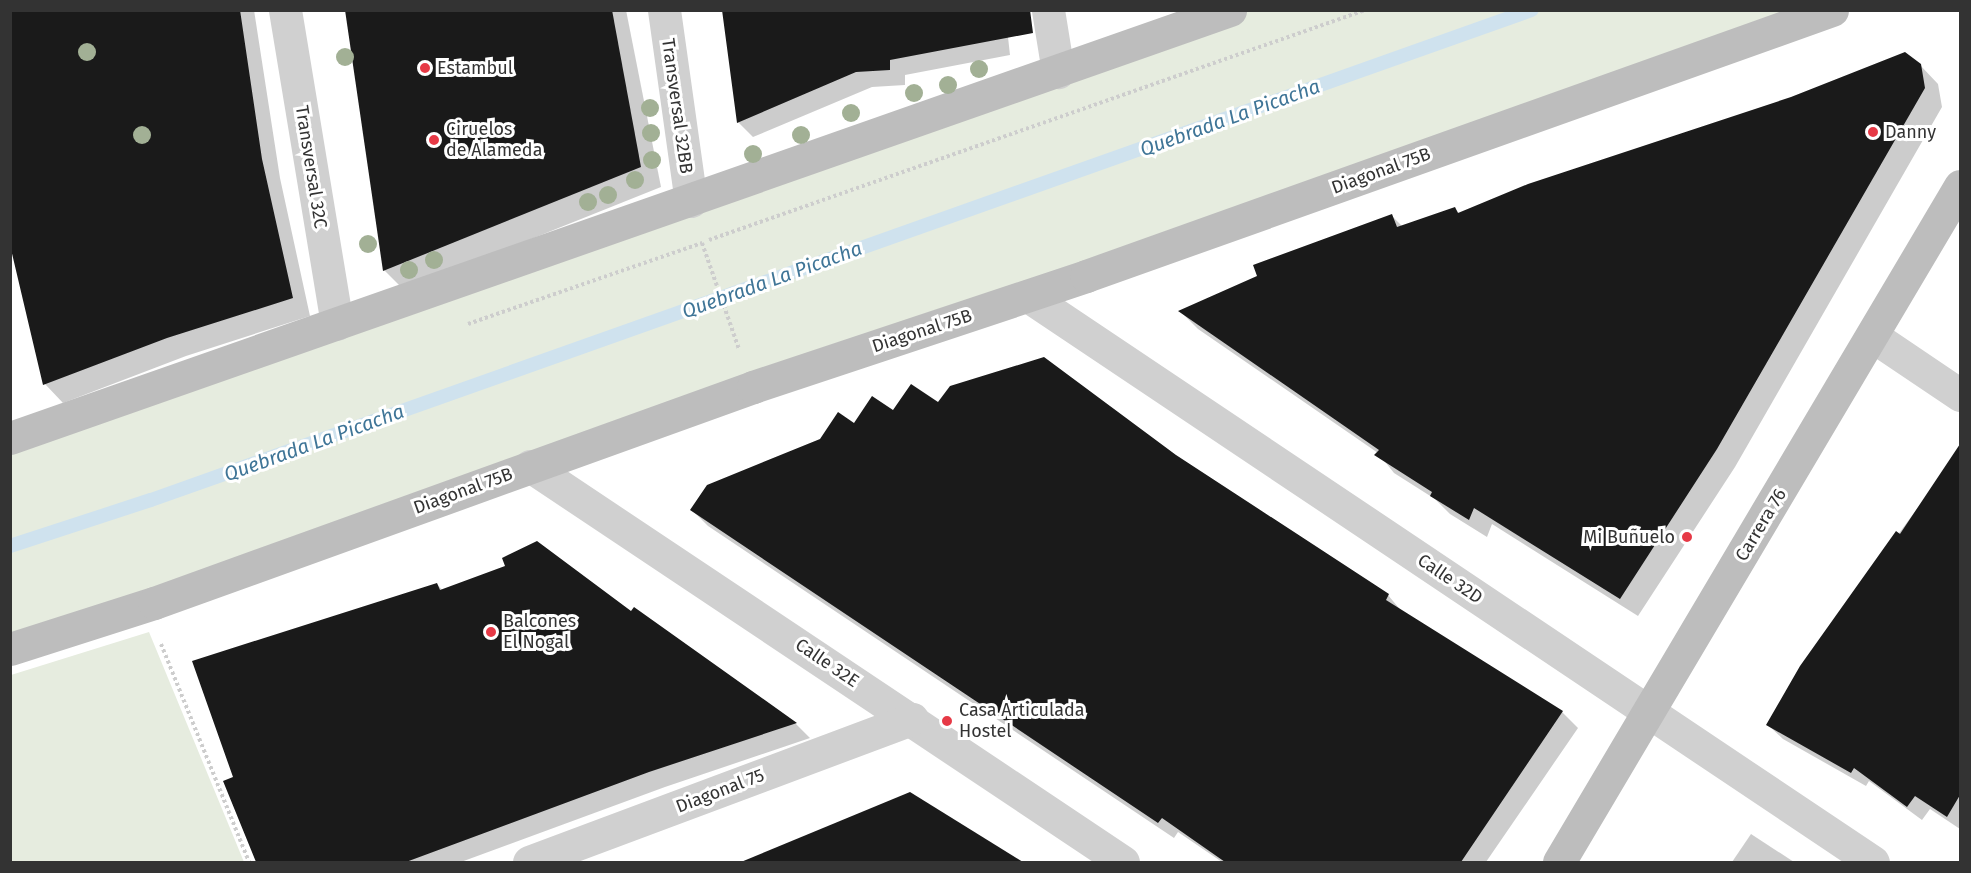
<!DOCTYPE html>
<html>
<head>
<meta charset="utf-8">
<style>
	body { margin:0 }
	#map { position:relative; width:1971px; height:873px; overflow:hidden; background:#fff; font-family:"Fira Sans",sans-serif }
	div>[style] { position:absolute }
	.green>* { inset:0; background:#e6ecdf }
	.shadow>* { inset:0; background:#0003 }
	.stream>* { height:14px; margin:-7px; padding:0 7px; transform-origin:7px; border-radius:7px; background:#cfe2ee }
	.building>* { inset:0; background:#1a1a1a }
	.path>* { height:4px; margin-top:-2px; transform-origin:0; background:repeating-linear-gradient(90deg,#cdcdcd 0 3px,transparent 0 6px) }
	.street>* { height:33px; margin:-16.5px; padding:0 16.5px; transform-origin:16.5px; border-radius:16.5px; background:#d0d0d0 }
	.secondary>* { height:33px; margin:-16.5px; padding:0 16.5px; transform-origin:16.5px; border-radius:16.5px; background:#bdbdbd }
	.trees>* { width:18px; height:18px; margin:-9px; border-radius:50%; background:#a2b095 }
	.dots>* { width:16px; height:16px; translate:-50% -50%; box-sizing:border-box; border:3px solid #fff; border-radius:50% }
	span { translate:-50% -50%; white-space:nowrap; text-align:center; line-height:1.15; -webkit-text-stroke:6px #fff; paint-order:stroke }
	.poi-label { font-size:18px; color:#333 }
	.left { translate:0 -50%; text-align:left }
	.right { translate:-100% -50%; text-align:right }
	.street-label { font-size:18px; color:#333 }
	.water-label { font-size:20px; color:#3f7597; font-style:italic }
	.frame { position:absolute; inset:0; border:12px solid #333; pointer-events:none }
</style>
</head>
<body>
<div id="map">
	<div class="green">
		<i style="clip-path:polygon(1230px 11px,1832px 11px,11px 649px,11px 438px)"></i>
		<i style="clip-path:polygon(149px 632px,244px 862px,11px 862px,11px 675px)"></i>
	</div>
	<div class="shadow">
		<i style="clip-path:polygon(10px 10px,254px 10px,280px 178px,310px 316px,186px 356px,63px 403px,45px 384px,14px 251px)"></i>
		<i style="clip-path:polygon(349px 10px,626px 10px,661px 187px,404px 290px,384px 270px)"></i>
		<i style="clip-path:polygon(723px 10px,1005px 10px,1010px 55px,905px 75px,905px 85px,872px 87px,753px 137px,738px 122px)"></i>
		<i style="clip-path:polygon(1920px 65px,1938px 84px,1942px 107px,1735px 467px,1638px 616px,1492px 524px,1487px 537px,1450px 514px,1435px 499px,1394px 473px,1378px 453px,1198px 329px,1181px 312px,1392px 216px,1403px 227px,1455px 209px,1460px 214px)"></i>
		<i style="clip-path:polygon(939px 404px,1175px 457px,1388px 595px,1403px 613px,1562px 712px,1578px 728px,1486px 862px,1222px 862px,1178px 832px,1174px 838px,708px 526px,692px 510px,854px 425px,894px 412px)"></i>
		<i style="clip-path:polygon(1941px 476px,1960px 489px,1960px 829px,1930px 809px,1922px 820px,1869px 781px,1866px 786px,1783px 739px,1768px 725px,1801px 667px)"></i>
		<i style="clip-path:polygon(437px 584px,443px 591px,631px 613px,634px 609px,796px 724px,810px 738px,665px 787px,461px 862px,258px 862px,225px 782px,235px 778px)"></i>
		<i style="clip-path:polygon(910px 793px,1018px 862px,743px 862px)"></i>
		<i style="clip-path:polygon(1751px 834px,1794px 862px,1732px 862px)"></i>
	</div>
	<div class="stream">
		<i style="left:10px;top:546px;width:148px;rotate:-18.1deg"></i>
		<i style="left:151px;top:500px;width:1465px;rotate:-19.54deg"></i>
	</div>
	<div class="building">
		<i style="clip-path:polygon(10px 10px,240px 10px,262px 159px,293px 298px,167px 338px,43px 385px,10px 245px)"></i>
		<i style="clip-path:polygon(345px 10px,612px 10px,641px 167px,383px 271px)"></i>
		<i style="clip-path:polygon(722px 10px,1030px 10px,1033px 33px,890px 60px,890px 70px,856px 72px,737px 123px)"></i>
		<i style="clip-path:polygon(1905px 52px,1921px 64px,1925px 88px,1717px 449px,1620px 599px,1474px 508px,1469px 520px,1430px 496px,1432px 492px,1374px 455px,1379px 450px,1178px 311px,1257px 276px,1253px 265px,1392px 214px,1397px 227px,1455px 207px,1458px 213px,1528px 184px,1791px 97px)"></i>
		<i style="clip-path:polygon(1044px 357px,1176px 455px,1389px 594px,1386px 600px,1563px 711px,1461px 862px,1225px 862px,1162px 818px,1158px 823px,690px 510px,707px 485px,820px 439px,838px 412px,854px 423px,872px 396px,893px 410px,911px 384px,938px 402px,950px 386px)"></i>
		<i style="clip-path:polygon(1960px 444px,1960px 795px,1947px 817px,1915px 796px,1907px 807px,1854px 768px,1851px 773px,1766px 725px,1800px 666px,1896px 531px,1900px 534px)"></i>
		<i style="clip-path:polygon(537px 541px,631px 611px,634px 607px,797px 723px,649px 772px,406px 862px,256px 862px,223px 781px,233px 777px,192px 661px,437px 583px,440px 590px,505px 566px,502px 558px)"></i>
		<i style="clip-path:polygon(910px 792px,1023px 862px,741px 862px)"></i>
	</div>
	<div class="path">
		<i style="left:709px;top:240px;width:695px;rotate:-19.32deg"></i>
		<i style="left:702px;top:243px;width:112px;rotate:70.8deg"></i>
		<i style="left:468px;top:324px;width:248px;rotate:-19.1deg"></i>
		<i style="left:161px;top:644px;width:235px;rotate:68deg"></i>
	</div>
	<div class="street">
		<i style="left:285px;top:10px;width:318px;rotate:80.6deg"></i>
		<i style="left:664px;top:10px;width:193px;rotate:82deg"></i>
		<i style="left:1048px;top:10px;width:63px;rotate:80.8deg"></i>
		<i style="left:1028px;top:296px;width:1017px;rotate:33.82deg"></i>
		<i style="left:1874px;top:337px;width:104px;rotate:34deg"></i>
		<i style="left:530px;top:466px;width:713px;rotate:33.73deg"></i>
		<i style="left:529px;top:862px;width:409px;rotate:-20.5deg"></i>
	</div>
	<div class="secondary">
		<i style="left:10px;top:438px;width:1293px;rotate:-19.33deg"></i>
		<i style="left:10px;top:649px;width:151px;rotate:-17.7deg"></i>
		<i style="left:154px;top:603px;width:637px;rotate:-19.83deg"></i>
		<i style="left:753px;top:387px;width:351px;rotate:-18.4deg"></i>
		<i style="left:1086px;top:276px;width:792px;rotate:-19.62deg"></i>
		<i style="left:1559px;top:862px;width:786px;rotate:-59.32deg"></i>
	</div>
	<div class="trees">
		<i style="left:87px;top:52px"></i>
		<i style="left:345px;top:57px"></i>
		<i style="left:979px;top:69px"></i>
		<i style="left:948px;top:85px"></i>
		<i style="left:914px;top:93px"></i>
		<i style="left:650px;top:108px"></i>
		<i style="left:851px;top:113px"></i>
		<i style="left:651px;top:133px"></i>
		<i style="left:142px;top:135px"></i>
		<i style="left:801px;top:135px"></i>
		<i style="left:753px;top:154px"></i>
		<i style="left:652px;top:160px"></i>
		<i style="left:635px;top:180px"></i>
		<i style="left:608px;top:195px"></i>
		<i style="left:588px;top:202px"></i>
		<i style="left:368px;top:244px"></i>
		<i style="left:434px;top:260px"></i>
		<i style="left:409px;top:270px"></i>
	</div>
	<div class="dots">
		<i style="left:425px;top:68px;background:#e63946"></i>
		<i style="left:1873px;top:132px;background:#e63946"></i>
		<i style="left:434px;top:140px;background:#e63946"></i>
		<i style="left:1687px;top:537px;background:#e63946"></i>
		<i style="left:491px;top:632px;background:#e63946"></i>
		<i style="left:947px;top:721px;background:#e63946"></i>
	</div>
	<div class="poi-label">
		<span class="left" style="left:437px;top:68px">Estambul</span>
		<span class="left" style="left:446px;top:140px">Ciruelos<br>de Alameda</span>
		<span class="left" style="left:1885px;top:132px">Danny</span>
		<span class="right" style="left:1675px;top:537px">Mi Buñuelo</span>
		<span class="left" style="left:503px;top:632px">Balcones<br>El Nogal</span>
		<span class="left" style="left:959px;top:721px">Casa Articulada<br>Hostel</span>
	</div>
	<div class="street-label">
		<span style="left:677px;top:106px;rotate:82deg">Transversal 32BB</span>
		<span style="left:311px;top:167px;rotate:81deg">Transversal 32C</span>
		<span style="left:1381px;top:171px;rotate:-20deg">Diagonal 75B</span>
		<span style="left:922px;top:331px;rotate:-18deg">Diagonal 75B</span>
		<span style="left:463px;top:491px;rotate:-20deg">Diagonal 75B</span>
		<span style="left:1761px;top:525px;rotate:-59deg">Carrera 76</span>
		<span style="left:1450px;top:579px;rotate:34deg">Calle 32D</span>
		<span style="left:827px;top:663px;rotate:34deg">Calle 32E</span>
		<span style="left:720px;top:791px;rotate:-21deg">Diagonal 75</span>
	</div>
	<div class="water-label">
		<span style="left:1230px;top:118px;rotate:-20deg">Quebrada La Picacha</span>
		<span style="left:772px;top:280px;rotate:-20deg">Quebrada La Picacha</span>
		<span style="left:314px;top:443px;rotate:-20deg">Quebrada La Picacha</span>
	</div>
	<div class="frame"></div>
</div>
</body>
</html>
